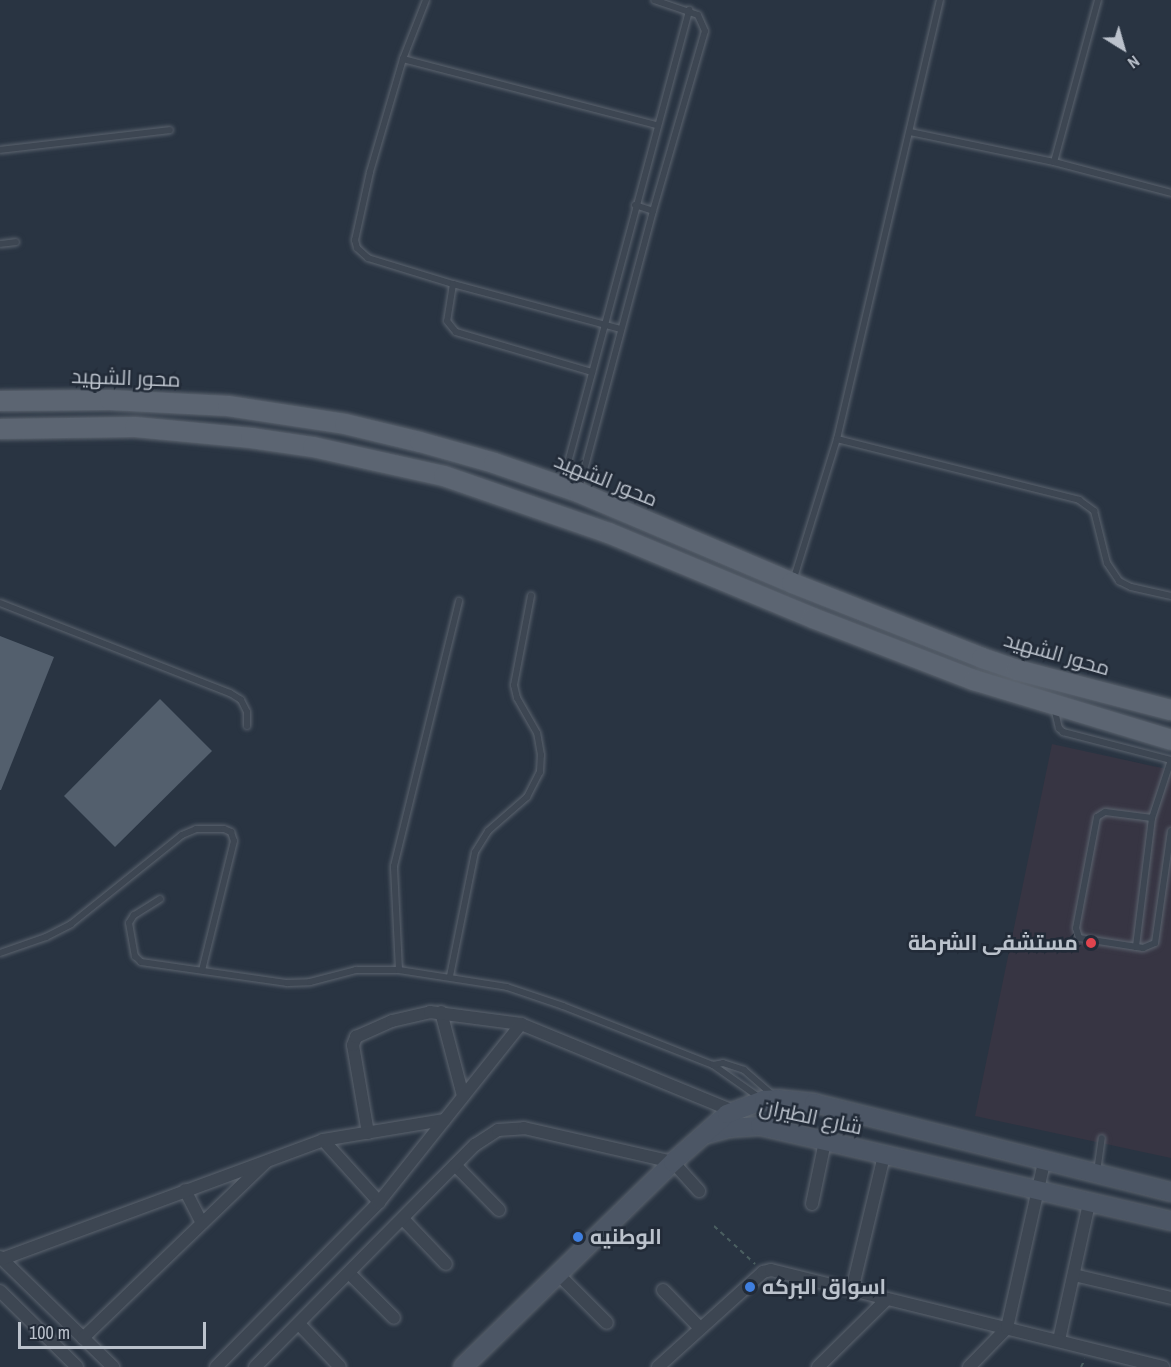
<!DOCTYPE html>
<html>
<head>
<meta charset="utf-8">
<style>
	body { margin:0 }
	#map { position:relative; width:1171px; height:1367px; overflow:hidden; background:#293442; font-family:"Archivo Narrow",Cairo,sans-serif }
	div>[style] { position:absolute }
	.medical>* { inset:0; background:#373543 }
	.building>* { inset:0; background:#535f6d }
	.path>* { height:2px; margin-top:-1px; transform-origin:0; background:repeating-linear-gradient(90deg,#4a5e60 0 4.5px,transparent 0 9px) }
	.roads { filter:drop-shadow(0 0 2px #5c646f) drop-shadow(0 0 2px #5c646f) }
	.service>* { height:6px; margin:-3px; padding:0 3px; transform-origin:3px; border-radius:3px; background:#3d4652 }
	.minor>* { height:12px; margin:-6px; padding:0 6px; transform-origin:6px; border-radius:6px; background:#3d4652 }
	.secondary>* { height:18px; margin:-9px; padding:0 9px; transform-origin:9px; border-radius:9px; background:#4c5665 }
	.primary>* { height:20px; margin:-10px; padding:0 10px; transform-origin:10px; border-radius:10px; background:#5c6572 }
	.dots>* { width:16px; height:16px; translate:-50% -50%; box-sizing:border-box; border:3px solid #222b38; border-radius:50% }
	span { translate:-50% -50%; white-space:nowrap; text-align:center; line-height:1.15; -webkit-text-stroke:5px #222b38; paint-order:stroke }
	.street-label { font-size:21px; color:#bbc2cc }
	.poi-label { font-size:21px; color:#bbc2cc; font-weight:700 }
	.right { translate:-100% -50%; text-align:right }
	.left { translate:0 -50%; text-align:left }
	.north { position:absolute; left:1093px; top:18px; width:60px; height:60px; -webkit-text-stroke:4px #222b38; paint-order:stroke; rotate:143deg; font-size:16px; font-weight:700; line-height:24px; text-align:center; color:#bbc2cc }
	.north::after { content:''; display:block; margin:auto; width:21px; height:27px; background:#bbc2cc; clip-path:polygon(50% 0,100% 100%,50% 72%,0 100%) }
	.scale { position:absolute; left:18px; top:1322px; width:188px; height:27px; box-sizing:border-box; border:3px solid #bbc2cc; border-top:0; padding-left:8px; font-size:18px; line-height:21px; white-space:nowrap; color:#bbc2cc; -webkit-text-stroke:4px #222b38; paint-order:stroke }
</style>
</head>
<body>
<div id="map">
	<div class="medical">
		<i style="clip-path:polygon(1052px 744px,1171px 770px,1171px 1158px,975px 1116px)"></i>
	</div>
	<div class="building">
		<i style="clip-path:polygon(0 636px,54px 657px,1px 790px,0 790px)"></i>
		<i style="clip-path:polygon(160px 699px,212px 751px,115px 847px,64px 796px)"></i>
	</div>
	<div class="path">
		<i style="left:714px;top:1226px;width:56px;rotate:42.8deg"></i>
		<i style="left:1081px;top:1367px;width:9px;rotate:-63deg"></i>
	</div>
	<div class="roads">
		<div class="service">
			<i style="left:426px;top:0;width:63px;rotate:111.3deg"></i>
			<i style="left:403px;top:59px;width:118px;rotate:106.3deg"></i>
			<i style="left:370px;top:172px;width:70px;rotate:102.4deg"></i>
			<i style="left:355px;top:240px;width:8px;rotate:76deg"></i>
			<i style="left:357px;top:248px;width:15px;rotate:42deg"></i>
			<i style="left:368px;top:258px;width:89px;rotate:17deg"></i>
			<i style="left:453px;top:284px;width:174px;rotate:15deg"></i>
			<i style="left:403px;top:59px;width:262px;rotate:14.6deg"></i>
			<i style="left:910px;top:132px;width:147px;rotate:11.8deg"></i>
			<i style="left:1054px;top:162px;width:121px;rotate:14.8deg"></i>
			<i style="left:0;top:150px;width:171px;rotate:-6.7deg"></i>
			<i style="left:1054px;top:162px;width:168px;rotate:-74.8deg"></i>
			<i style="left:635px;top:205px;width:19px;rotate:18deg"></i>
			<i style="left:0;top:244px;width:16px;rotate:-7deg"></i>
			<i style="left:453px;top:284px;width:37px;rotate:99deg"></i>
			<i style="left:447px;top:321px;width:14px;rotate:51deg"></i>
			<i style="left:456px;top:332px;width:142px;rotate:16.4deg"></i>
			<i style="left:837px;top:439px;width:250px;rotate:14.1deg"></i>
			<i style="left:1079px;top:500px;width:19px;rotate:36deg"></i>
			<i style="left:1094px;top:511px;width:54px;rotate:76deg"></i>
			<i style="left:1107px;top:563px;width:22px;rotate:56deg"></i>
			<i style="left:1119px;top:581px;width:13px;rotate:27deg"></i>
			<i style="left:1131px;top:587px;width:41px;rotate:12.7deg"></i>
			<i style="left:562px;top:485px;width:492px;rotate:-75deg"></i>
			<i style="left:579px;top:489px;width:288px;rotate:-75.1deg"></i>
			<i style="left:653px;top:211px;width:187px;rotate:-73.9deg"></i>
			<i style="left:705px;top:31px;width:17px;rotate:-114deg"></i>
			<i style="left:698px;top:15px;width:46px;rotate:-161.2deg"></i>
			<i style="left:793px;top:581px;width:149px;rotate:-72.8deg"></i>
			<i style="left:837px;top:439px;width:451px;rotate:-76.8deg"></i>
			<i style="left:0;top:603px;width:247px;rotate:21.4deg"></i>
			<i style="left:230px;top:693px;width:13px;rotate:32deg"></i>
			<i style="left:241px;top:700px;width:13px;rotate:63deg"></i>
			<i style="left:247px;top:712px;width:14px;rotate:90deg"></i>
			<i style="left:1054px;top:707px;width:22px;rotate:77deg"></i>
			<i style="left:1059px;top:728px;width:6px;rotate:45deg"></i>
			<i style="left:1063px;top:732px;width:112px;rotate:14.5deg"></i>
			<i style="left:1171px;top:760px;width:61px;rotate:108.1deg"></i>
			<i style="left:1152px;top:818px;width:130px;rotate:97.1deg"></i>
			<i style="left:1152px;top:818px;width:47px;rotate:-172.7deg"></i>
			<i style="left:1105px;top:812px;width:9px;rotate:148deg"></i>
			<i style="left:1097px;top:817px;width:113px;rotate:100.7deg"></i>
			<i style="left:1076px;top:928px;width:10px;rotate:73deg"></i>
			<i style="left:1079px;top:938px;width:65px;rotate:8.9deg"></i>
			<i style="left:1143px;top:948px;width:13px;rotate:-23deg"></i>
			<i style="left:1155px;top:943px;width:113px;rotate:-81.9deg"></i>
			<i style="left:160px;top:899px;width:31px;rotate:148deg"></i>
			<i style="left:134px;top:915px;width:9px;rotate:122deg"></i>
			<i style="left:129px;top:923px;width:34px;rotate:80deg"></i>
			<i style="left:135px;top:956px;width:8px;rotate:45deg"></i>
			<i style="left:141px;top:962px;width:148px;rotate:8.2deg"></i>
			<i style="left:287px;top:983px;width:23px;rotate:-2deg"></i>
			<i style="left:310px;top:982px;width:48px;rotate:-14.6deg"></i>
			<i style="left:356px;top:970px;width:43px"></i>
			<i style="left:399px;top:970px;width:109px;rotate:8.9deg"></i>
			<i style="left:507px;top:987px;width:59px;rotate:18.7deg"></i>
			<i style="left:563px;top:1006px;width:161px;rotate:21.5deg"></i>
			<i style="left:713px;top:1065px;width:57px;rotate:35.1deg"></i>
			<i style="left:0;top:953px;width:49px;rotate:-19.2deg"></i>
			<i style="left:46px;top:937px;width:28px;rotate:-27deg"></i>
			<i style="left:71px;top:924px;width:142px;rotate:-38.7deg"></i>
			<i style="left:182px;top:835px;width:15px;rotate:-23deg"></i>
			<i style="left:196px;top:829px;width:28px"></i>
			<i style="left:224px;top:829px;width:8px;rotate:23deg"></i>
			<i style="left:231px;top:832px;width:9px;rotate:72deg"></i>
			<i style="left:234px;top:841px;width:133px;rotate:103.9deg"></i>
			<i style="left:399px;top:970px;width:104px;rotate:-92.8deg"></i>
			<i style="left:394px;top:866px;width:273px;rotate:-76.2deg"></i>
			<i style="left:450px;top:976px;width:126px;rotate:-78.6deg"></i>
			<i style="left:475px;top:852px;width:25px;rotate:-58deg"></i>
			<i style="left:488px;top:831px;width:52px;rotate:-41.1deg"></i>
			<i style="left:527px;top:797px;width:28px;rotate:-63deg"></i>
			<i style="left:540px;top:772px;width:17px;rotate:-87deg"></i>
			<i style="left:541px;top:755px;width:22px;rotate:-100deg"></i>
			<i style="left:537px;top:733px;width:40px;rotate:-119.7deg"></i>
			<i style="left:517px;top:698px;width:13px;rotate:-103deg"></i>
			<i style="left:514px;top:685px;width:91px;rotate:-79.2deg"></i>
			<i style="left:713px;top:1065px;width:10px;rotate:-11deg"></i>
			<i style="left:723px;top:1063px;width:22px;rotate:18deg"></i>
			<i style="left:744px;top:1070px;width:38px;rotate:41deg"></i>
			<i style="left:1097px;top:1172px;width:34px;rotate:-82deg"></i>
		</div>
		<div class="minor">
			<i style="left:441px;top:1012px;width:87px;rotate:75.3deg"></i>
			<i style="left:368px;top:1133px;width:89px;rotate:-99.7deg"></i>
			<i style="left:353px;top:1045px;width:9px;rotate:-69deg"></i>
			<i style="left:356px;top:1037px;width:39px;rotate:-24deg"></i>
			<i style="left:392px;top:1021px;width:39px;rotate:-13deg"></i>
			<i style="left:430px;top:1012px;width:92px;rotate:7.5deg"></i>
			<i style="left:521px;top:1024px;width:229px;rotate:22.3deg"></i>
			<i style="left:323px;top:1140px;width:84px;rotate:47.9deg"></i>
			<i style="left:455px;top:1165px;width:63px;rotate:45.6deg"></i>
			<i style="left:185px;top:1190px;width:37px;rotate:63deg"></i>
			<i style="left:812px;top:1204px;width:63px;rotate:-78.2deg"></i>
			<i style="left:403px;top:1219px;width:62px;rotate:46.3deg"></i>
			<i style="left:0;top:1257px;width:158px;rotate:44.2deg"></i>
			<i style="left:2px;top:1259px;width:342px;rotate:-20.3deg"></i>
			<i style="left:323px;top:1140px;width:123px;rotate:-9.4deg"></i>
			<i style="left:350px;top:1274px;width:62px;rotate:45deg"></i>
			<i style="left:558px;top:1274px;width:69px;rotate:45deg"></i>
			<i style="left:1074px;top:1275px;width:100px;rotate:13.3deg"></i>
			<i style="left:663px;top:1290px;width:52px;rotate:45.8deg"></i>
			<i style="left:852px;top:1290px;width:138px;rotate:-76.6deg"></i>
			<i style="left:0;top:1291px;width:108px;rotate:44.6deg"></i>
			<i style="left:299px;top:1324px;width:59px;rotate:46.4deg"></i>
			<i style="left:83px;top:1338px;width:254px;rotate:-43.9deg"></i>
			<i style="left:1059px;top:1340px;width:140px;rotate:-77.6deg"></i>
			<i style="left:216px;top:1367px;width:232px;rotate:-45.3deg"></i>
			<i style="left:379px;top:1202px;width:228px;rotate:-51.4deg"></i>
			<i style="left:255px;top:1367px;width:313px;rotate:-45.3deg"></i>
			<i style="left:475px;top:1145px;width:27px;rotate:-33deg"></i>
			<i style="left:498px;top:1130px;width:26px;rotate:-4deg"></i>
			<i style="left:524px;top:1128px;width:153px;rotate:12.9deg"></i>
			<i style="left:673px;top:1162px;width:39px;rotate:48deg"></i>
			<i style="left:658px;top:1367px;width:142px;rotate:-42.1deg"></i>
			<i style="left:763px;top:1272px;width:8px;rotate:-14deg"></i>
			<i style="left:771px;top:1270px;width:404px;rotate:13.9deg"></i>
			<i style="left:818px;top:1367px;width:97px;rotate:-44.6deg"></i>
			<i style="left:969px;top:1367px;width:54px;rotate:-45.7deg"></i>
			<i style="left:1007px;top:1328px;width:170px;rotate:-77.4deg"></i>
		</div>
		<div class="secondary">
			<i style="left:707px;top:1134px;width:24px;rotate:-15deg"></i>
			<i style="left:730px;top:1128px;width:30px;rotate:-4deg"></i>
			<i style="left:760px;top:1126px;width:422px;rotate:13deg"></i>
			<i style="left:463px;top:1367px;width:293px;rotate:-44.3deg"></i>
			<i style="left:673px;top:1162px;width:72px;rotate:-41.6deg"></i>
			<i style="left:727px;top:1114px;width:40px;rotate:-21deg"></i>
			<i style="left:764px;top:1100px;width:14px;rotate:-4deg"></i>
			<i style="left:778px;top:1099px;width:36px;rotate:6deg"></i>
			<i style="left:814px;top:1103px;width:368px;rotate:14deg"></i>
		</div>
		<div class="primary">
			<i style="left:0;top:401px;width:110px;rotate:-0.5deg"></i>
			<i style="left:110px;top:400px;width:118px;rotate:2.9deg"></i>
			<i style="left:228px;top:406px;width:118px;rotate:8.7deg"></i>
			<i style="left:345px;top:424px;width:77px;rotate:13.5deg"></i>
			<i style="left:420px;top:442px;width:77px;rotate:15.8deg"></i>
			<i style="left:494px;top:463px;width:89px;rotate:19deg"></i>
			<i style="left:578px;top:492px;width:233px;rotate:23deg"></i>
			<i style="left:792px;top:583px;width:204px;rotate:21.5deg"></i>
			<i style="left:982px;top:658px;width:37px;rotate:19deg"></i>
			<i style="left:1017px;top:670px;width:159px;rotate:14.6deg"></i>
			<i style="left:0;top:429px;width:135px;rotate:-0.8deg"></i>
			<i style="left:135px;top:427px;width:117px;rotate:5.4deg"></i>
			<i style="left:251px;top:438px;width:63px;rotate:8.3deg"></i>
			<i style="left:313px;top:447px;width:134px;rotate:12.5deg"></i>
			<i style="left:444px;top:476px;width:175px;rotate:19.1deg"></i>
			<i style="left:609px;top:533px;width:221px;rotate:22.6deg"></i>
			<i style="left:813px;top:618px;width:173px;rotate:21.1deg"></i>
			<i style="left:974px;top:680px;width:206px;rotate:16.9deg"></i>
		</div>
	</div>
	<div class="dots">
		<i style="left:1091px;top:943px;background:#e0444e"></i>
		<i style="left:578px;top:1237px;background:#3f7fe0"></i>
		<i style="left:750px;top:1287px;background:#3f7fe0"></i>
	</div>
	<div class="street-label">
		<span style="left:126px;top:378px;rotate:2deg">محور الشهيد</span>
		<span style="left:606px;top:480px;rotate:22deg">محور الشهيد</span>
		<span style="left:1057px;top:654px;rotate:16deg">محور الشهيد</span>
		<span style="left:811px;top:1117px;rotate:12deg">شارع الطيران</span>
	</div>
	<div class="poi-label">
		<span class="right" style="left:1078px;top:943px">مستشفى الشرطة</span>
		<span class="left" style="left:590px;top:1237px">الوطنيه</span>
		<span class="left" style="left:762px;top:1287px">اسواق البركه</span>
	</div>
	<div class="north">N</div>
	<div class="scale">100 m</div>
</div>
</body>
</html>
